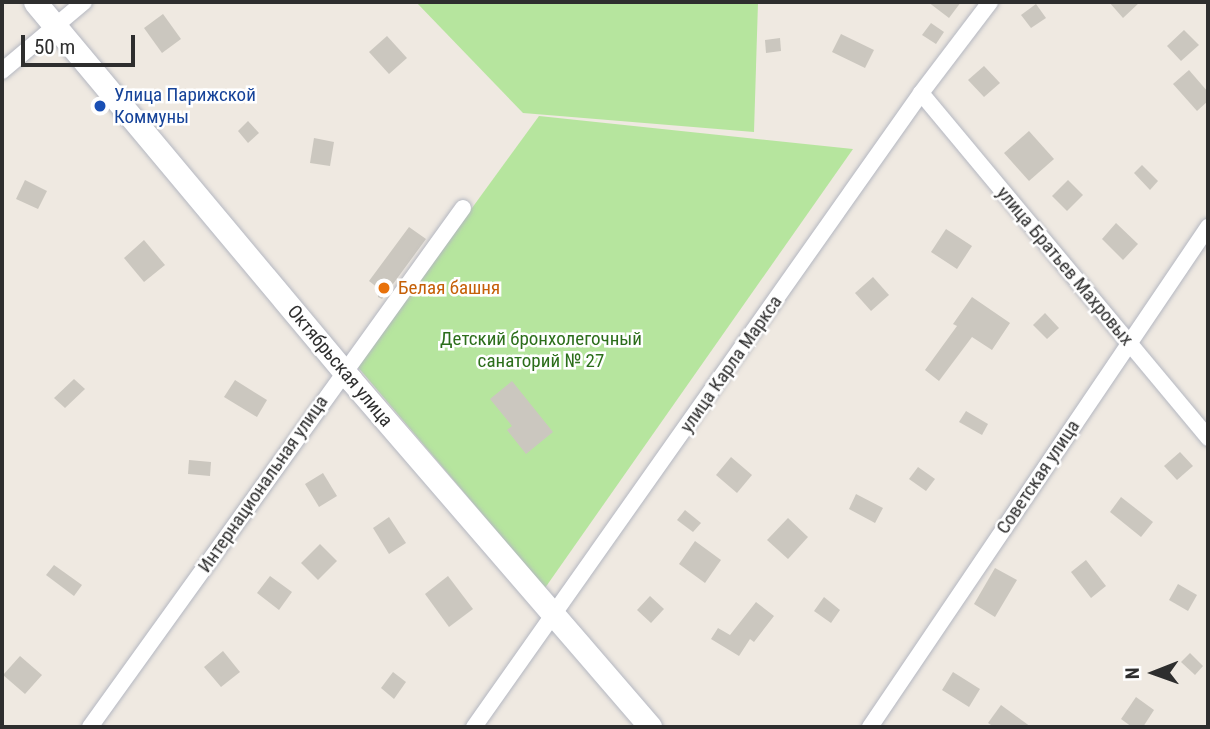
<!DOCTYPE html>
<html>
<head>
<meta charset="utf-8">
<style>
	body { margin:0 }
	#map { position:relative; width:1210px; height:729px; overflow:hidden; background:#efe9e1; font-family:"Roboto Condensed",sans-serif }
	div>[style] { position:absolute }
	.green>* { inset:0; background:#b6e59e }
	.building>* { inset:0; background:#cbc7bf }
	.roads { filter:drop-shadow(0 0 2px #b4b7c1) drop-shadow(0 0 2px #b4b7c1) }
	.minor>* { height:16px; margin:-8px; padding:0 8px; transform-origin:8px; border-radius:8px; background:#fff }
	.secondary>* { height:23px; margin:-11.5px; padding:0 11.5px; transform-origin:11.5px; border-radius:11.5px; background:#fff }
	.dots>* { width:19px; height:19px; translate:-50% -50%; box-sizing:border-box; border:4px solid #fff; border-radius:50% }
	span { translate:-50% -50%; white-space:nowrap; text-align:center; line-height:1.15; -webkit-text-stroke:5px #fff; paint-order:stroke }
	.transit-label { font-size:19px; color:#164399 }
	.left { translate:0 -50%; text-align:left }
	.street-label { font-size:19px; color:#2e2e2e }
	.food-label { font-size:19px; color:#c56008 }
	.park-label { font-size:19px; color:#2c6e1b }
	.frame { position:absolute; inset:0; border:4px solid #2e2e2e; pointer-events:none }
	.north { position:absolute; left:1119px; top:638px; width:70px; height:70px; -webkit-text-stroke:5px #fff; paint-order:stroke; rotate:269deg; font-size:19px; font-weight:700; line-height:28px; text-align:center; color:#2e2e2e }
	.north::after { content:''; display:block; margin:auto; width:24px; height:32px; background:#2e2e2e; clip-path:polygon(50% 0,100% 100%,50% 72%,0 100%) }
	.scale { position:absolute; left:21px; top:35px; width:114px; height:32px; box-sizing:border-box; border:4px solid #2e2e2e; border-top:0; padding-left:9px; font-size:21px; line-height:24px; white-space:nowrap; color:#2e2e2e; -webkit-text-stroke:5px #fff; paint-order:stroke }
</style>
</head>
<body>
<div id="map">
	<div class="green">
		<i style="clip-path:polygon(416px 2px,758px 2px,754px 132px,523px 113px)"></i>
		<i style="clip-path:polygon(539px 116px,853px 149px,545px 588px,357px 366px)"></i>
	</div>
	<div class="building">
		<i style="clip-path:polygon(928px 2px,961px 2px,949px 18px)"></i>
		<i style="clip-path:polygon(1109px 2px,1140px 2px,1123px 18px)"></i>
		<i style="clip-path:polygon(1036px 4px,1046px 18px,1031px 28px,1021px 15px)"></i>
		<i style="clip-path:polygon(163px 14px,181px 39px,162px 53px,144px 28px)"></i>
		<i style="clip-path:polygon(931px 23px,944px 32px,936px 44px,922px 35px)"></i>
		<i style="clip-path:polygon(1184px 30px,1199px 45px,1181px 61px,1167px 46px)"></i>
		<i style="clip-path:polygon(841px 34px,874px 50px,865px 68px,832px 52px)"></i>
		<i style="clip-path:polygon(387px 36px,407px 58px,389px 74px,369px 52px)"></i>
		<i style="clip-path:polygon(780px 38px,781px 51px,766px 53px,765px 40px)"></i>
		<i style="clip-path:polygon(984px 66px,1000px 83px,984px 97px,968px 80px)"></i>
		<i style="clip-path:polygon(1189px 70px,1208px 92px,1208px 101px,1197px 111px,1173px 84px)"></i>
		<i style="clip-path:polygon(248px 121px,259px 133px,248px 143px,238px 131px)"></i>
		<i style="clip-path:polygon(1029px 131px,1054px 159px,1029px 181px,1004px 153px)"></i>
		<i style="clip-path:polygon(314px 138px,334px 142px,330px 166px,310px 163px)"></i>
		<i style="clip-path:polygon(1142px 165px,1158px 181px,1150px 190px,1134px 173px)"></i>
		<i style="clip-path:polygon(25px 180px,47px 191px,38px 209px,16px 199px)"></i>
		<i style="clip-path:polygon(1068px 180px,1083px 195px,1067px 211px,1052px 196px)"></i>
		<i style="clip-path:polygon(1116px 223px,1138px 244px,1123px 260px,1102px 239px)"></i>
		<i style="clip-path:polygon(409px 227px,426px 239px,382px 299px,378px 297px,378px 288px,369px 281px)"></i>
		<i style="clip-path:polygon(946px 229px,972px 246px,957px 269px,931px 252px)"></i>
		<i style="clip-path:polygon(144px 240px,165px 265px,144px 282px,124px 258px)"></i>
		<i style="clip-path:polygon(873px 277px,889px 295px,871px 311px,855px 293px)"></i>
		<i style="clip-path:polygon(972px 297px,1010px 323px,992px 350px,972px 337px,939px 381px,925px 370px,957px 326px,953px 324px)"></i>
		<i style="clip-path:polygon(1045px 313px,1059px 328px,1047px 339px,1033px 325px)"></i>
		<i style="clip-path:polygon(74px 379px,85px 389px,65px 408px,54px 398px)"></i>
		<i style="clip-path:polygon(235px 380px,267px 400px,257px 417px,224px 397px)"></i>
		<i style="clip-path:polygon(512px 381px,553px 432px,526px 454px,507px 430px,512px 426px,490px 399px)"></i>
		<i style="clip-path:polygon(966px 411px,988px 424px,982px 435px,959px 422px)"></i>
		<i style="clip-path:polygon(1180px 452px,1193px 466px,1177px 480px,1164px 466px)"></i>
		<i style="clip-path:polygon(731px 457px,752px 475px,737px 493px,716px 475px)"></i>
		<i style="clip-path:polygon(189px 460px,211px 462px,210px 476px,188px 474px)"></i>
		<i style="clip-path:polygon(918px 467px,935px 479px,926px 491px,909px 479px)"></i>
		<i style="clip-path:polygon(323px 473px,337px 496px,319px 507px,305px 484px)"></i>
		<i style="clip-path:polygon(856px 494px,883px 508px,875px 523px,849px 509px)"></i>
		<i style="clip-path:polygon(1121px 497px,1153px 522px,1141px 537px,1110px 512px)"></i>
		<i style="clip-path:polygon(685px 510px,701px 523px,693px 532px,677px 520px)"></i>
		<i style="clip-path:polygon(389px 517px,406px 543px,389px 554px,373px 528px)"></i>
		<i style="clip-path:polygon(788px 518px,808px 537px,788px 559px,767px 540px)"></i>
		<i style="clip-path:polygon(695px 541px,721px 560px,705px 583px,679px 564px)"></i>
		<i style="clip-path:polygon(320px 544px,337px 561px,318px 580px,301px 563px)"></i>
		<i style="clip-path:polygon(1086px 560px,1106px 586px,1091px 598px,1071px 572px)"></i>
		<i style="clip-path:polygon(54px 565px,82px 585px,74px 596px,46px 575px)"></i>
		<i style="clip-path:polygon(995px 568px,1017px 580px,995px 617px,974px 604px)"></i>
		<i style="clip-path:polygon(270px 576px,292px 592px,279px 610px,257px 593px)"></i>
		<i style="clip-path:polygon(448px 576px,473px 609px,449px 627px,425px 594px)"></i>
		<i style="clip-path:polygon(1178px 584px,1197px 595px,1188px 611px,1169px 600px)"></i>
		<i style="clip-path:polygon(650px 596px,664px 609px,651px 623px,637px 610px)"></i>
		<i style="clip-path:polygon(824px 597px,840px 610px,831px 623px,814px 611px)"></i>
		<i style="clip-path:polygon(756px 602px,774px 616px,754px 642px,750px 639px,739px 656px,711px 639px,718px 628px,730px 635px)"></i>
		<i style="clip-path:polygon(223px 651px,240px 672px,221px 687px,204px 667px)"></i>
		<i style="clip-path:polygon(1190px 653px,1203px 666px,1195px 675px,1181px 662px)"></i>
		<i style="clip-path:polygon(20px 656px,42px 675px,25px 694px,3px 675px)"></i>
		<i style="clip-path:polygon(393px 672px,406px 682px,394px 699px,381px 688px)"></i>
		<i style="clip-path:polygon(953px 672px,980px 689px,969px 707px,942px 690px)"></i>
		<i style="clip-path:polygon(1136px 697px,1154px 710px,1143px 727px,1132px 727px,1121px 719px)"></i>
		<i style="clip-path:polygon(1001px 705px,1031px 727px,994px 727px,988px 723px)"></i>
	</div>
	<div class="roads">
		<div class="minor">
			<i style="left:2px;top:71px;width:107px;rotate:-40.1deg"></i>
			<i style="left:921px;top:93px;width:449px;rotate:50.2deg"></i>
			<i style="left:90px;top:727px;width:639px;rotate:-54.3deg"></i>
			<i style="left:474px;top:727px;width:776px;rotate:-54.81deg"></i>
			<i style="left:921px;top:93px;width:114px;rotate:-52.8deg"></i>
			<i style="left:870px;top:727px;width:604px;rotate:-55.94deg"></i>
		</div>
		<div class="secondary">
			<i style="left:35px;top:2px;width:493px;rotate:50.1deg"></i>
			<i style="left:351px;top:380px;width:458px;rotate:49.2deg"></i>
		</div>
	</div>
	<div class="dots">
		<i style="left:100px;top:106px;background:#1a4fb4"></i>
		<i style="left:384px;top:288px;background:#e8710a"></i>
	</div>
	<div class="transit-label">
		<span class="left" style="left:114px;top:106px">Улица Парижской<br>Коммуны</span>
	</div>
	<div class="street-label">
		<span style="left:1065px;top:266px;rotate:50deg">улица Братьев Махровых</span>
		<span style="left:731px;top:364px;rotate:-55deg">улица Карла Маркса</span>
		<span style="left:340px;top:366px;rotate:50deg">Октябрьская улица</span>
		<span style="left:1038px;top:477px;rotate:-56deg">Советская улица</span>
		<span style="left:263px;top:484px;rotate:-55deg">Интернациональная улица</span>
	</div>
	<div class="food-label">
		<span class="left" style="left:398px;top:288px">Белая башня</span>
	</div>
	<div class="park-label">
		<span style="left:541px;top:350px">Детский бронхолегочный<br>санаторий № 27</span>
	</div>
	<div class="frame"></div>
	<div class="north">N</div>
	<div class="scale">50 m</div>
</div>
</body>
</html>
